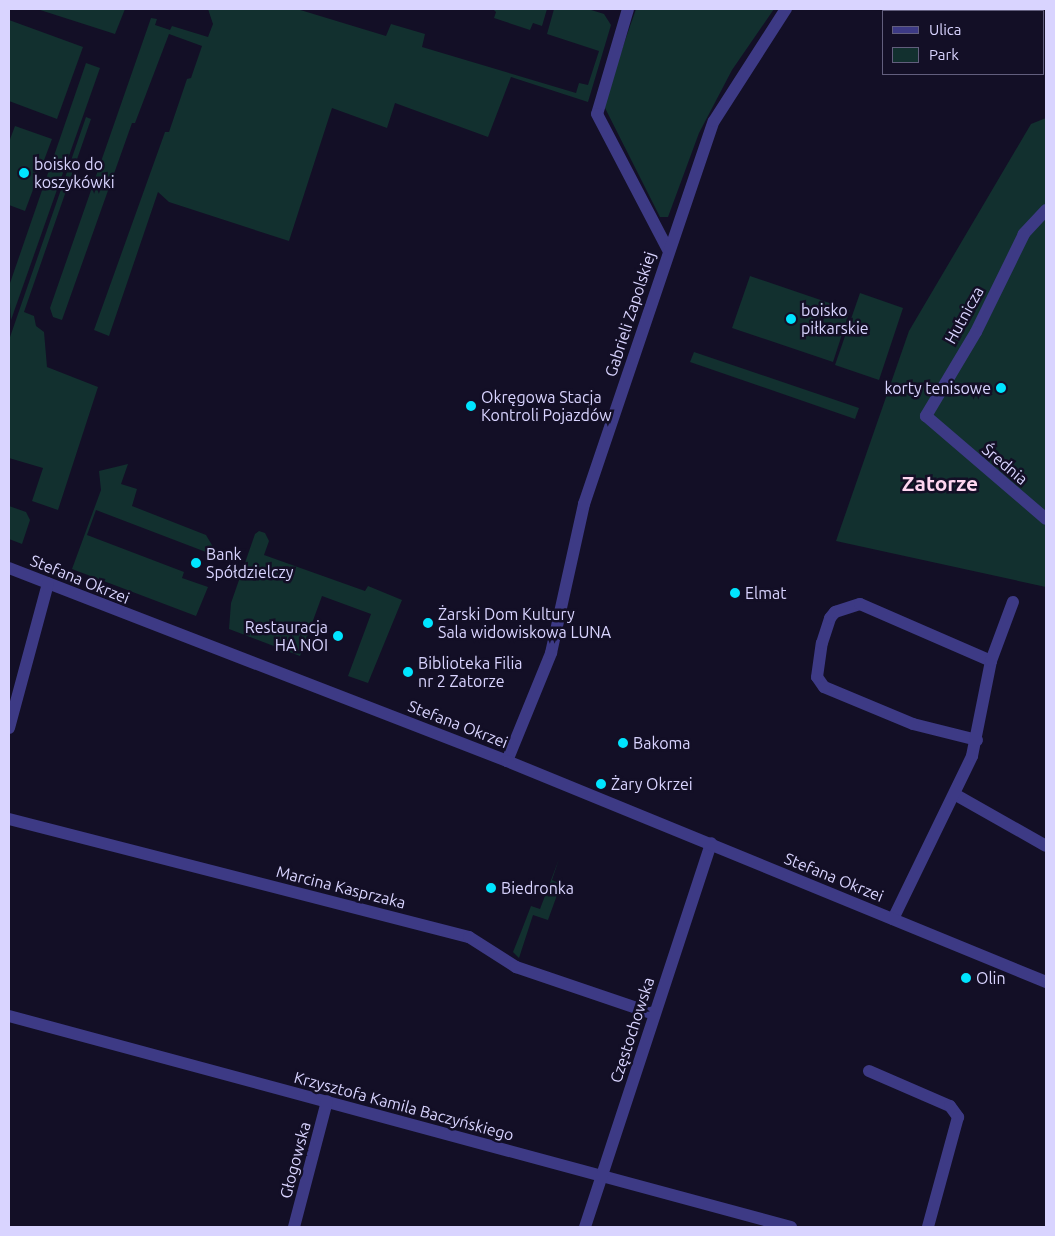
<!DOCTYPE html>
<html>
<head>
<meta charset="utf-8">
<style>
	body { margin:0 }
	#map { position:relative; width:1055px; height:1236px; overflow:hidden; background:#130f26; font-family:Ubuntu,sans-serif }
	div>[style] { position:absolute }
	.green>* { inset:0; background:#12302f }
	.minor>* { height:12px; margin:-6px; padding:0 6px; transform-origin:6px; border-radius:6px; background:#3d3a85 }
	.tertiary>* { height:12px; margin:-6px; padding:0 6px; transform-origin:6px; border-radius:6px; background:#3d3a85 }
	.dots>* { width:14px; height:14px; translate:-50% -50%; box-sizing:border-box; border:2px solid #130f26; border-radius:50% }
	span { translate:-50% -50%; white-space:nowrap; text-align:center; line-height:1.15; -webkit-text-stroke:5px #130f26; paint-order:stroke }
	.poi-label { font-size:16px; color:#d9d4ff }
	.left { translate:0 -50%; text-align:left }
	.right { translate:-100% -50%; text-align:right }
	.street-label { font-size:16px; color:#d9d4ff }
	.district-label { font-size:21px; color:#ffd6f0; font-weight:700 }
	.frame { position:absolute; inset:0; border:10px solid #d9d4ff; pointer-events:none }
	.legend { position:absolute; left:882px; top:10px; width:162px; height:65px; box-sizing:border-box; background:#130f26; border:1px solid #625e7d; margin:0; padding:6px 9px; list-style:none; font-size:15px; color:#d9d4ff }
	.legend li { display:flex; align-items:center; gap:10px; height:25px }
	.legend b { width:25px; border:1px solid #625e7d }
</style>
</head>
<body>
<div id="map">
	<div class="green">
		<i style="clip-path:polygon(37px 9px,125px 9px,115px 34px)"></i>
		<i style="clip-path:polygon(208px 9px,297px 9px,386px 36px,391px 24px,425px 34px,422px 47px,576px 93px,579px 83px,588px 85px,599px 51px,547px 34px,554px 9px,588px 9px,604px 14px,611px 25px,588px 102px,511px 77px,488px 137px,395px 103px,387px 128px,332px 108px,289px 241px,169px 202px,158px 192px,109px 336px,94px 330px,165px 132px,169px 132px,187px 79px,191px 78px,202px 46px,169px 34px,135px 123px,132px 123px,62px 320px,53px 317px,50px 308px,151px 18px,157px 19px,155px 25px,170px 30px,172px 26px,208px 37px,213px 24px)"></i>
		<i style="clip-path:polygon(493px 9px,547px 9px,542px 26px,533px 23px,530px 30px,494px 18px,496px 12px)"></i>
		<i style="clip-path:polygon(636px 9px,774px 9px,732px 70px,699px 133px,668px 217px,660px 217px,603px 104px)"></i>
		<i style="clip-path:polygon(9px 20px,83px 47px,57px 119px,9px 101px)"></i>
		<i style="clip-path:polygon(86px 63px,100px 68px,11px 320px,9px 286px)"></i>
		<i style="clip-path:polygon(86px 117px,91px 119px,24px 312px,34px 316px,36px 326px,44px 332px,47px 367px,98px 387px,58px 510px,32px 501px,43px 468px,9px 458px,9px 340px)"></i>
		<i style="clip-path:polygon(1046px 118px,1046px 587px,836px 541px,909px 331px,1031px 124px)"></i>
		<i style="clip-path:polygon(15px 126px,52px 139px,25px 211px,9px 205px,9px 142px)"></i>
		<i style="clip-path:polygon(750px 276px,850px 310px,833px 362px,732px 328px)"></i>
		<i style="clip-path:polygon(860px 293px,903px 308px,879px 380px,835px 365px)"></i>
		<i style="clip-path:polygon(694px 352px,859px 408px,855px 419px,690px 362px)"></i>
		<i style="clip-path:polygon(128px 464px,121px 484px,137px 489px,132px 506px,206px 535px,219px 557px,96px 510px,87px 535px,184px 572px,182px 578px,208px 587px,196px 616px,72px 569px,101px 490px,99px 471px)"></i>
		<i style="clip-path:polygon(9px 506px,26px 512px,30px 520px,22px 544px,9px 539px)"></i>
		<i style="clip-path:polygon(259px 531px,265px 533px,269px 541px,264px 555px,365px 591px,368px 586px,402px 600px,368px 683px,348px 676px,371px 614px,322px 596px,300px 656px,229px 629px,231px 603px,255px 534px)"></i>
		<i style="clip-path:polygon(559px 859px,552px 880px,561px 884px,548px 920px,533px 915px,519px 958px,513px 952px,521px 932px,531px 906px,540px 909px)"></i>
	</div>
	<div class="minor">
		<i style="left:628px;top:9px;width:109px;rotate:106.4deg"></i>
		<i style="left:597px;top:114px;width:153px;rotate:62.4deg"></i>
		<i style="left:1046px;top:210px;width:33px;rotate:133deg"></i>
		<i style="left:1024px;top:234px;width:109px;rotate:116.1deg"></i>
		<i style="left:976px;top:332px;width:98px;rotate:120.8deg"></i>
		<i style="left:926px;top:416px;width:158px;rotate:40.6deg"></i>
		<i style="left:977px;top:740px;width:66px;rotate:-166deg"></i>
		<i style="left:913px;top:724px;width:96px;rotate:-157.4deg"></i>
		<i style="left:824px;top:687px;width:12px;rotate:-125deg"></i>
		<i style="left:817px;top:677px;width:34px;rotate:-82deg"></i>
		<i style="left:822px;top:643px;width:26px;rotate:-72deg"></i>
		<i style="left:830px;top:618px;width:8px;rotate:-50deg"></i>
		<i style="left:835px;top:612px;width:26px;rotate:-18deg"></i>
		<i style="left:860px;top:604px;width:143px;rotate:23.5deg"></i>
		<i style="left:507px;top:761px;width:117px;rotate:-67.8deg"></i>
		<i style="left:551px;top:653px;width:153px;rotate:-77.5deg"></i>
		<i style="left:584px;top:504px;width:404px;rotate:-71.3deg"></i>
		<i style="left:714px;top:121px;width:133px;rotate:-57.3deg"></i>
		<i style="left:956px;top:795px;width:103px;rotate:29.5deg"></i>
		<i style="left:9px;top:819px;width:475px;rotate:14.4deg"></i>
		<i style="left:469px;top:937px;width:56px;rotate:32.6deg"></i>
		<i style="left:516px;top:967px;width:146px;rotate:18.8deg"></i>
		<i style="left:893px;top:919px;width:181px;rotate:-64.1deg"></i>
		<i style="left:972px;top:756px;width:97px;rotate:-78.7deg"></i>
		<i style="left:991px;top:661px;width:63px;rotate:-69.6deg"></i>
		<i style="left:9px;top:1016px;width:810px;rotate:15.1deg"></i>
		<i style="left:869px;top:1071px;width:88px;rotate:23.4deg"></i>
		<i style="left:950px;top:1106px;width:14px;rotate:54deg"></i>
		<i style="left:958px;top:1117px;width:114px;rotate:105.3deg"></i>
		<i style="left:294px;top:1227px;width:130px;rotate:-75.3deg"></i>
		<i style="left:585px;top:1227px;width:404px;rotate:-71.8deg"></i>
	</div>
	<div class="tertiary">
		<i style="left:9px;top:568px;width:534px;rotate:21.18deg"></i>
		<i style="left:507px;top:761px;width:583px;rotate:22.29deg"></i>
		<i style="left:9px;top:728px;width:150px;rotate:-74.9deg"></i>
	</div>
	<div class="dots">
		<i style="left:24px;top:173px;background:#00e5ff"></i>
		<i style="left:791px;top:319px;background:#00e5ff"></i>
		<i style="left:1001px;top:388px;background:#00e5ff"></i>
		<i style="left:471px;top:406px;background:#00e5ff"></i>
		<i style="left:196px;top:563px;background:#00e5ff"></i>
		<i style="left:735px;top:593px;background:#00e5ff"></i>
		<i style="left:428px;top:623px;background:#00e5ff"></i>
		<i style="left:338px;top:636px;background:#00e5ff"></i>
		<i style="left:408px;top:672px;background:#00e5ff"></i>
		<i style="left:623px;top:743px;background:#00e5ff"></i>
		<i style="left:601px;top:784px;background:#00e5ff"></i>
		<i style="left:491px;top:888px;background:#00e5ff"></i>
		<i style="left:966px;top:978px;background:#00e5ff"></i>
	</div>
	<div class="poi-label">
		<span class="left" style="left:34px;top:173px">boisko do<br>koszykówki</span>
		<span class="left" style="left:801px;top:319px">boisko<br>piłkarskie</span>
		<span class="right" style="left:991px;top:388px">korty tenisowe</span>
		<span class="left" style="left:481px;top:406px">Okręgowa Stacja<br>Kontroli Pojazdów</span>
		<span class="left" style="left:206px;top:563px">Bank<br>Spółdzielczy</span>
		<span class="left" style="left:745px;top:593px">Elmat</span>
		<span class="left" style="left:438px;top:623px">Żarski Dom Kultury<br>Sala widowiskowa LUNA</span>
		<span class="right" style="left:328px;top:636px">Restauracja<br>HA NOI</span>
		<span class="left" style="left:418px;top:672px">Biblioteka Filia<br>nr 2 Zatorze</span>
		<span class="left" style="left:633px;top:743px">Bakoma</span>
		<span class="left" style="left:611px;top:784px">Żary Okrzei</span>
		<span class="left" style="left:501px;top:888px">Biedronka</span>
		<span class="left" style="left:976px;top:978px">Olin</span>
	</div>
	<div class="street-label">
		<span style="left:630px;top:314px;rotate:-72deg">Gabrieli Zapolskiej</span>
		<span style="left:964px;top:315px;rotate:-61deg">Hutnicza</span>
		<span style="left:1005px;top:464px;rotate:40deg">Średnia</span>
		<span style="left:80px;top:579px;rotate:22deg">Stefana Okrzei</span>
		<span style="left:458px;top:724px;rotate:21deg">Stefana Okrzei</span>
		<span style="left:834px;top:877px;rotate:22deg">Stefana Okrzei</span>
		<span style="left:341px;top:887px;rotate:14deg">Marcina Kasprzaka</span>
		<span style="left:632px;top:1030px;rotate:-72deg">Częstochowska</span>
		<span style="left:404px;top:1106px;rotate:15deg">Krzysztofa Kamila Baczyńskiego</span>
		<span style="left:295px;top:1160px;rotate:-75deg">Głogowska</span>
	</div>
	<div class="district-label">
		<span style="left:940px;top:483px">Zatorze</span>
	</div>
	<div class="frame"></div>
	<ul class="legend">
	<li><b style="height:6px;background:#3d3a85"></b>Ulica</li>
	<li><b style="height:14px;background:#12302f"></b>Park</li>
	</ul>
</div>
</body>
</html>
